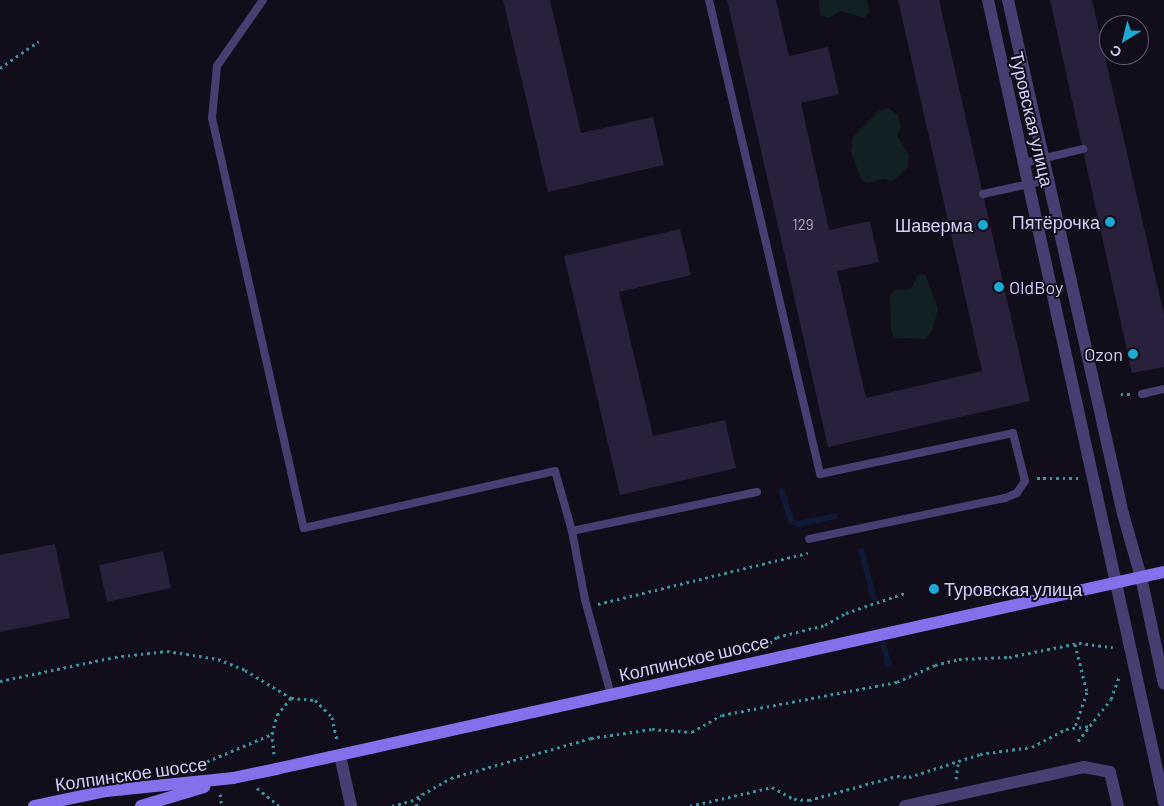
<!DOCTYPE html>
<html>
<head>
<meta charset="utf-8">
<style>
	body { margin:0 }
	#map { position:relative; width:1164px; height:806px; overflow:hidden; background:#110d1a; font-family:Barlow,sans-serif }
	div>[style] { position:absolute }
	.green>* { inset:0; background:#112123 }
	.stream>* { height:5.5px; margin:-2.75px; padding:0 2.75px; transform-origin:2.75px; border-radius:2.75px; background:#101936 }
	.building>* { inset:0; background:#29203c }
	.path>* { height:3px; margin-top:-1.5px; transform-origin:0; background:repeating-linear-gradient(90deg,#3c969d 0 2.5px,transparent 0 6.5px) }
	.service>* { height:8px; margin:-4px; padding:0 4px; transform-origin:4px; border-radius:4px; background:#473e72 }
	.minor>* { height:12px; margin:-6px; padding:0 6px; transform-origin:6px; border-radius:6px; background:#473e72 }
	.secondary>* { height:12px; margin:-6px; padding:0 6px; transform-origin:6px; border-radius:6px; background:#8470eb }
	.dots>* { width:14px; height:14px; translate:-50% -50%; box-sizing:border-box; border:2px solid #110d1a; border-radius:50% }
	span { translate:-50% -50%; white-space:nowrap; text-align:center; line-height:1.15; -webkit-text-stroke:4px #110d1a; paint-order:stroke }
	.number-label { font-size:15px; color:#aca2c9 }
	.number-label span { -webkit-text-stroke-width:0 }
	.street-label { font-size:18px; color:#d7cdf8 }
	.poi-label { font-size:18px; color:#d7cdf8 }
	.right { translate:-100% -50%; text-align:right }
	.left { translate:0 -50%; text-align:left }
	.north { position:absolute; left:1099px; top:15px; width:50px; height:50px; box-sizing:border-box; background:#110d1a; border:1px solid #605a73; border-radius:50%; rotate:216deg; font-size:14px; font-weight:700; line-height:20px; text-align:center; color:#d7cdf8 }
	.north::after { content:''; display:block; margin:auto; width:18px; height:22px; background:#1ea9d3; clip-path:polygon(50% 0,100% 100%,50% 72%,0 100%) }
</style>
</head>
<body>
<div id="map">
	<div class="green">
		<i style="clip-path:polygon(819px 0,867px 0,869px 12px,864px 18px,841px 11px,829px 18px,820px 15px)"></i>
		<i style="clip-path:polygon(888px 108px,898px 115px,901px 126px,897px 136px,909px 156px,907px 169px,892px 181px,883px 179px,867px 183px,861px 179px,851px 152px,853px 137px,879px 111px)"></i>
		<i style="clip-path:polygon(925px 274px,938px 309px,932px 330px,926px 339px,895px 338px,891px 331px,890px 296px,894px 290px,911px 289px,918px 275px)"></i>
	</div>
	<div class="stream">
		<i style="left:782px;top:491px;width:32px;rotate:72deg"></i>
		<i style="left:792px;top:521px;width:7px;rotate:27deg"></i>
		<i style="left:798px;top:524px;width:38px;rotate:-12deg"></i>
		<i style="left:862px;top:551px;width:48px;rotate:75.4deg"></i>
		<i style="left:884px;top:645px;width:20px;rotate:75deg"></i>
	</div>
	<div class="building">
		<i style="clip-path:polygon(503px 0,550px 0,581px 133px,653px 117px,664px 165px,548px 192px)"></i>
		<i style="clip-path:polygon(727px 0,776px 0,789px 56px,828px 47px,839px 94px,801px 103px,829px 230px,870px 221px,879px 262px,837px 271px,866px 398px,982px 371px,898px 0,939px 0,1030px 401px,828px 447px)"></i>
		<i style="clip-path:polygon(1050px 0,1092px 0,1164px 315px,1164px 367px,1132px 373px)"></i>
		<i style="clip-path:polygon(680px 229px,691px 275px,619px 292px,653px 436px,725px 420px,736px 468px,620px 495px,564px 256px)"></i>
		<i style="clip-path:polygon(55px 544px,70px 618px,0 632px,0 555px)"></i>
		<i style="clip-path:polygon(163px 551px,171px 588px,107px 602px,99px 565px)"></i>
	</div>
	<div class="path">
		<i style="left:0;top:68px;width:47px;rotate:-34.7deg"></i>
		<i style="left:1121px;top:394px;width:9px"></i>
		<i style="left:1037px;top:478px;width:41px"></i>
		<i style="left:598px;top:604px;width:216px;rotate:-13.7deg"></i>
		<i style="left:770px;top:643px;width:9px;rotate:-41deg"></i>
		<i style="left:777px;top:637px;width:49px;rotate:-14deg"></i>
		<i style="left:825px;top:625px;width:24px;rotate:-30deg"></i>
		<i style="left:846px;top:613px;width:62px;rotate:-18.7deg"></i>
		<i style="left:1075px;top:644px;width:49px;rotate:76deg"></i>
		<i style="left:1087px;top:692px;width:37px;rotate:109deg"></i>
		<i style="left:0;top:681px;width:117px;rotate:-11.8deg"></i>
		<i style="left:115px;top:657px;width:52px;rotate:-6.6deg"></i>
		<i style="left:167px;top:651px;width:52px;rotate:8.9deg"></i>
		<i style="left:218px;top:659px;width:29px;rotate:22deg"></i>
		<i style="left:245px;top:670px;width:54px;rotate:31.3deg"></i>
		<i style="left:1078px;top:741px;width:53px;rotate:-51.8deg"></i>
		<i style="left:1111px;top:699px;width:23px;rotate:-70deg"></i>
		<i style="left:274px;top:754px;width:20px;rotate:-96deg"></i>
		<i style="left:272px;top:734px;width:20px;rotate:-75deg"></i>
		<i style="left:277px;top:715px;width:22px;rotate:-51deg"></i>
		<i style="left:291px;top:698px;width:24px;rotate:5deg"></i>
		<i style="left:315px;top:700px;width:24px;rotate:45deg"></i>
		<i style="left:332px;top:717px;width:25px;rotate:78deg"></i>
		<i style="left:201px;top:764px;width:77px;rotate:-22.9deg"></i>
		<i style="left:956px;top:779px;width:15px;rotate:-82deg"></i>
		<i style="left:257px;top:788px;width:28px;rotate:39deg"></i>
		<i style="left:220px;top:794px;width:12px;rotate:81deg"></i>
		<i style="left:392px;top:806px;width:20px;rotate:-15deg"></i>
		<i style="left:411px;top:801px;width:46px;rotate:-29.9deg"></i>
		<i style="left:451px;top:778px;width:146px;rotate:-15.9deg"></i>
		<i style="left:591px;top:738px;width:62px;rotate:-8.4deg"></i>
		<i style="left:652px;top:729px;width:40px;rotate:4.3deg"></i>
		<i style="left:692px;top:732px;width:34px;rotate:-30deg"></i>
		<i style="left:722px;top:715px;width:178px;rotate:-10.7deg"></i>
		<i style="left:897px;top:682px;width:42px;rotate:-24.1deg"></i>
		<i style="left:935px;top:665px;width:25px;rotate:-14deg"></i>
		<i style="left:959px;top:659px;width:50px;rotate:-2.3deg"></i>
		<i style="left:1009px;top:657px;width:71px;rotate:-11.3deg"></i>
		<i style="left:1079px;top:643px;width:34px;rotate:7deg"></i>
		<i style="left:416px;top:806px;width:14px;rotate:-65deg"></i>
		<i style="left:690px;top:806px;width:84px;rotate:-13deg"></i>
		<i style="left:772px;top:787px;width:25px;rotate:29deg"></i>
		<i style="left:794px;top:799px;width:15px;rotate:4deg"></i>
		<i style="left:809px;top:800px;width:91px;rotate:-15.3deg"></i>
		<i style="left:897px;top:776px;width:12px;rotate:5deg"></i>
		<i style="left:909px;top:777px;width:75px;rotate:-17.9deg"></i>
		<i style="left:980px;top:754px;width:52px;rotate:-7.7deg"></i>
		<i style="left:1032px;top:747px;width:38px;rotate:-28deg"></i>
		<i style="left:1066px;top:729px;width:23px;rotate:-7deg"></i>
	</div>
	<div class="service">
		<i style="left:263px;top:0;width:80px;rotate:124.9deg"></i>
		<i style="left:217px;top:66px;width:52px;rotate:95.5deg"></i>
		<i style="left:212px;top:118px;width:420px;rotate:77.4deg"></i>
		<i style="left:304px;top:528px;width:257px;rotate:-12.8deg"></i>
		<i style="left:555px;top:471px;width:62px;rotate:74.2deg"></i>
		<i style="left:572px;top:531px;width:189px;rotate:-11.9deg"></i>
		<i style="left:709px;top:0;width:487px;rotate:76.8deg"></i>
		<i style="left:820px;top:474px;width:197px;rotate:-12deg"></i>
		<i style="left:1013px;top:433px;width:49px;rotate:76deg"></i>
		<i style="left:1025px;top:481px;width:14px;rotate:124deg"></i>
		<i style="left:1017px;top:493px;width:13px;rotate:157deg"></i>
		<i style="left:1005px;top:498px;width:200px;rotate:168.2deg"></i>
		<i style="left:1024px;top:163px;width:61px;rotate:-13.3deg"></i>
		<i style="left:983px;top:194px;width:66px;rotate:-12.2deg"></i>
		<i style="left:1142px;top:394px;width:23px;rotate:-13deg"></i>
		<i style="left:572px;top:531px;width:70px;rotate:79.3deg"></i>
		<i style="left:585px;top:600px;width:98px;rotate:74.7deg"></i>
	</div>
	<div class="minor">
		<i style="left:988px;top:0;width:821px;rotate:77.62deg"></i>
		<i style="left:1008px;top:0;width:527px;rotate:77.39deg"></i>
		<i style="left:1123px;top:514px;width:66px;rotate:74.1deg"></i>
		<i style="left:1141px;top:577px;width:109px;rotate:77.9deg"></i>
		<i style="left:340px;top:755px;width:52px;rotate:77.8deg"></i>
		<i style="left:905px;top:806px;width:183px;rotate:-12.3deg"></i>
		<i style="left:1084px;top:767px;width:26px;rotate:11deg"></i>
		<i style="left:1110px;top:772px;width:35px;rotate:77deg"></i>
	</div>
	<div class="secondary">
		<i style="left:34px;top:806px;width:74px;rotate:-11.8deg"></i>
		<i style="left:106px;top:791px;width:128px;rotate:-5.8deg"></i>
		<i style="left:233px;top:778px;width:44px;rotate:-11.8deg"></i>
		<i style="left:276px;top:769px;width:910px;rotate:-12.51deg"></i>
		<i style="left:141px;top:806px;width:66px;rotate:-16.8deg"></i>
	</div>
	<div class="dots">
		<i style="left:1110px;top:222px;background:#1ea9d3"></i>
		<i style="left:983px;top:225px;background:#1ea9d3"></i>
		<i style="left:999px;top:287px;background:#1ea9d3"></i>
		<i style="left:1133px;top:354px;background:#1ea9d3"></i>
		<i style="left:934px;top:589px;background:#1ea9d3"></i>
	</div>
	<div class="number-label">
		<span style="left:803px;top:225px">129</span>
	</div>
	<div class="street-label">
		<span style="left:1032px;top:119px;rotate:77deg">Туровская улица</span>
		<span style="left:694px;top:658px;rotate:-13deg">Колпинское шоссе</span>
		<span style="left:131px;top:774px;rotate:-8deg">Колпинское шоссе</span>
	</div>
	<div class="poi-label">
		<span class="right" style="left:1100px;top:222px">Пятёрочка</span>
		<span class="right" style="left:973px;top:225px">Шаверма</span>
		<span class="left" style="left:1009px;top:287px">OldBoy</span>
		<span class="right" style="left:1123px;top:354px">Ozon</span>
		<span class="left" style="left:944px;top:589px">Туровская улица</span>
	</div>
	<div class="north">С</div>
</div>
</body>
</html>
